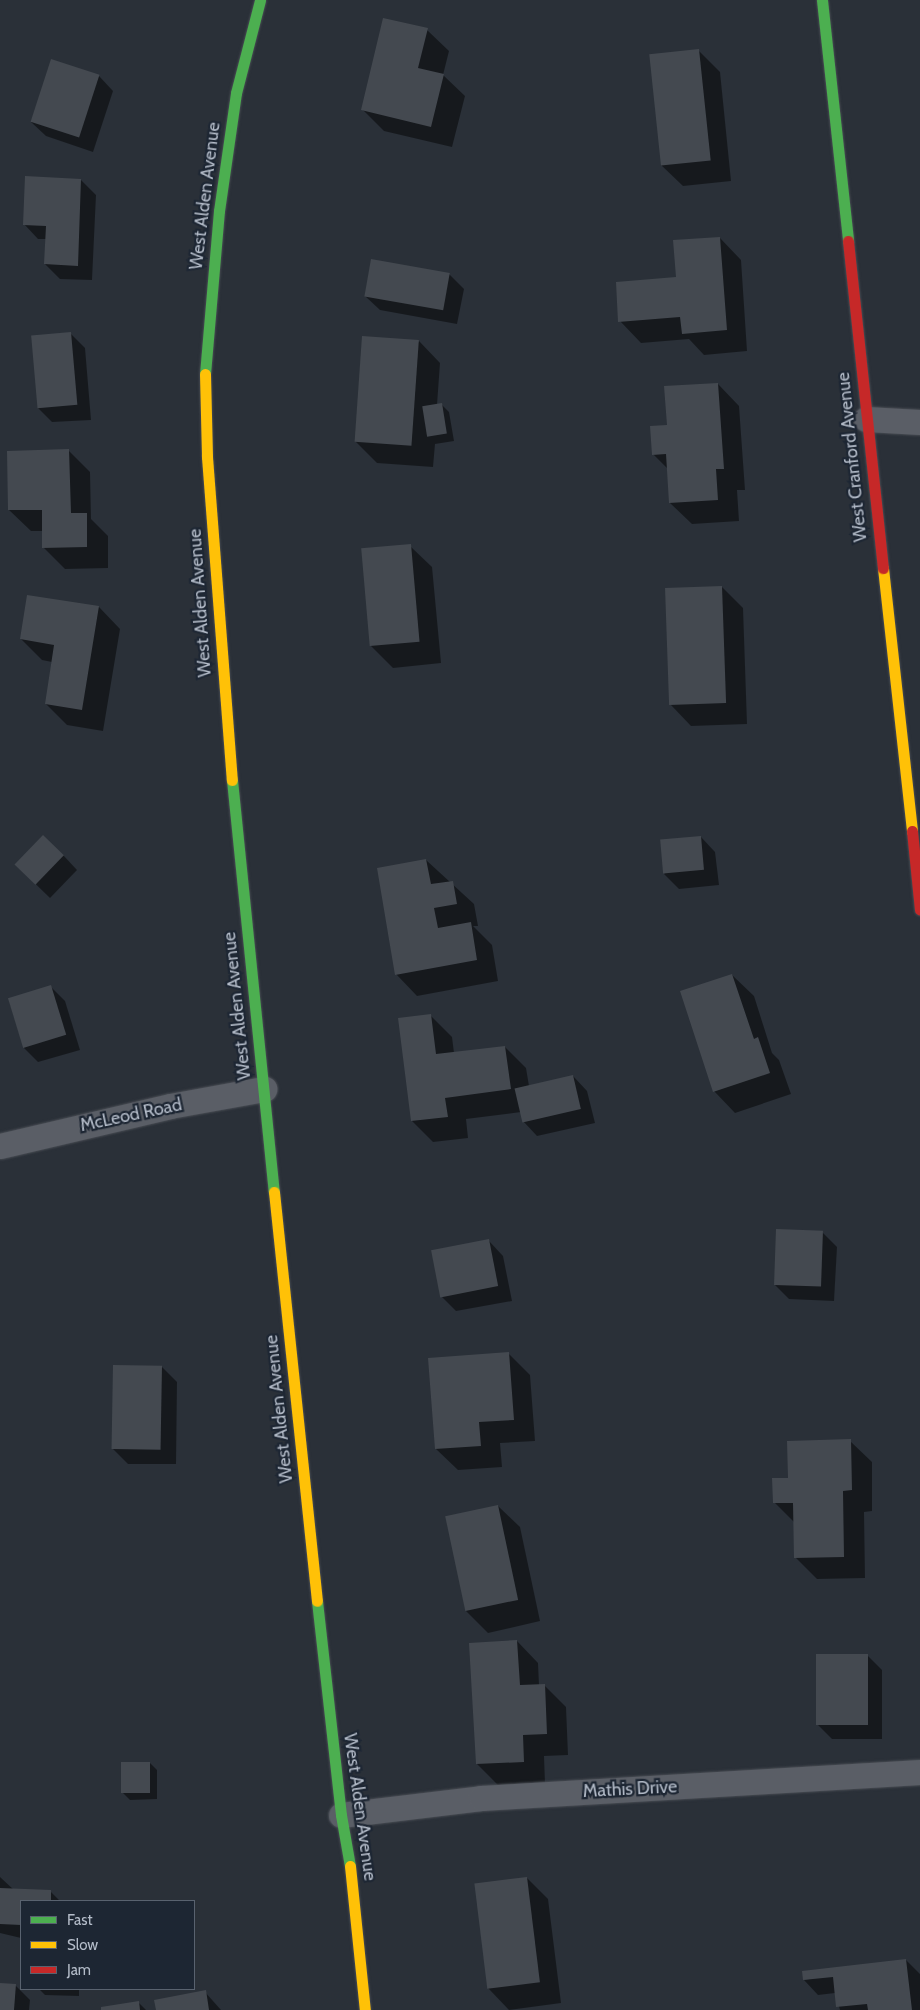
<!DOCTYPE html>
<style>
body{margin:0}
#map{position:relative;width:920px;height:2010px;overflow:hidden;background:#2a3038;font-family:Cabin,sans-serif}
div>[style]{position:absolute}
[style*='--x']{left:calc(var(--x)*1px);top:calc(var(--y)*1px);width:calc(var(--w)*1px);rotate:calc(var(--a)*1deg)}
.shadow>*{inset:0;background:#0007}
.building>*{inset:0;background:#444950;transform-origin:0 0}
.roads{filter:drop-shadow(0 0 1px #484c53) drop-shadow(0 0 1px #484c53)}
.street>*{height:25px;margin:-12.5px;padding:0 12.5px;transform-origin:12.5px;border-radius:12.5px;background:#5a5e66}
.fast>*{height:11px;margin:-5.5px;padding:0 5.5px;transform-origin:5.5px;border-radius:5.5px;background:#4caf50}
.slow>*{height:11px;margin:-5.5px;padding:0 5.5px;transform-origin:5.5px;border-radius:5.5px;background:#ffc107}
.jam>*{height:11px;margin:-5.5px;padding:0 5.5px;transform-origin:5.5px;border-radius:5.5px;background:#c62828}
span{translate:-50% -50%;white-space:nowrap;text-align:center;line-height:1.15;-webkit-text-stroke:4.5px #1d2633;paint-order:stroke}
.street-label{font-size:18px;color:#b4bcc9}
.legend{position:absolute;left:20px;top:1900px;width:175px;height:90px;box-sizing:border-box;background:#1d2633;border:1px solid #59626f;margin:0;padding:6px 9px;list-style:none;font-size:15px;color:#b4bcc9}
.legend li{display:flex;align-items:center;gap:10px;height:25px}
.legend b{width:25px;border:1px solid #59626f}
</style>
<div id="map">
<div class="shadow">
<i style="clip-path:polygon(427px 30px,449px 51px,443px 75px,465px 96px,452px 147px,384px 131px,363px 110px)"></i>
<i style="clip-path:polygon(698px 50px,720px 72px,731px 181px,683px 186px,661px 165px)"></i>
<i style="clip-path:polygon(52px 61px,99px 76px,113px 91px,93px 152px,46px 136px,31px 122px)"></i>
<i style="clip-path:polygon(81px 180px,96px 195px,92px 280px,60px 279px,45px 264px,46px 239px,38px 239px,24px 224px)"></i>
<i style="clip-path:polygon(720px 238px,741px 260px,747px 351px,704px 355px,689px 339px,641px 343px,620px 321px,677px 278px)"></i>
<i style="clip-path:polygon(449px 274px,464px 289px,457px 324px,380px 310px,365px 296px)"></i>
<i style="clip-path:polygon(71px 334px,85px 348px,91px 420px,52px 422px,38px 408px)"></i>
<i style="clip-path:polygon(419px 341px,440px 363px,437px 405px,442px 405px,449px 412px,454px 441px,435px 444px,433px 467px,377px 463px,355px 441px)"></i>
<i style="clip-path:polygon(718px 384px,739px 406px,745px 490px,737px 490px,739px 521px,692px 524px,670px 503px,668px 469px,653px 454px,668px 426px)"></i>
<i style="clip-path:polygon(69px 451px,90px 472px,91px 519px,108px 536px,108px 568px,65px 569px,43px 547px,43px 531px,31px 531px,9px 510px)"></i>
<i style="clip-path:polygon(410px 546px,432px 567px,441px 663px,393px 668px,371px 646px)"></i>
<i style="clip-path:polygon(722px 587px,743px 608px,747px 724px,691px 726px,670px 704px)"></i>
<i style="clip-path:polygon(99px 607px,120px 629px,103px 731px,67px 725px,46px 704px,52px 662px,42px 660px,21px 639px)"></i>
<i style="clip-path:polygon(701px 837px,715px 852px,719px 885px,679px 889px,664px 874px)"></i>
<i style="clip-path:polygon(63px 855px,77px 870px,50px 898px,16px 865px)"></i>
<i style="clip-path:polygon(426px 860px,474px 904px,478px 926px,473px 926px,492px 945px,498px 981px,417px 996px,396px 974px)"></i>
<i style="clip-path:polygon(732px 975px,754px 996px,772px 1053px,779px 1060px,791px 1094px,735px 1113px,714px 1091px)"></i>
<i style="clip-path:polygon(51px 987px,65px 1001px,80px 1050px,38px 1062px,24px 1048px,9px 1000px)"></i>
<i style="clip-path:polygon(430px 1015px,452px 1037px,454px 1053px,505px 1047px,526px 1068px,529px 1086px,573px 1076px,587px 1091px,595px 1123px,537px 1136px,523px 1121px,521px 1112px,466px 1119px,468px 1138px,433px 1142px,412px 1121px)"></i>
<i style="clip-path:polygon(822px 1232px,837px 1247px,834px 1301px,789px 1299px,774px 1284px)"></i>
<i style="clip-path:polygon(489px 1241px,503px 1256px,512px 1301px,456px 1311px,441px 1296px)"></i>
<i style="clip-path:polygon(508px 1353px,530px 1375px,535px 1441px,500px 1443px,502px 1467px,458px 1470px,436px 1449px)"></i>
<i style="clip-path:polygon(162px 1367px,177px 1382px,176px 1464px,128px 1464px,113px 1449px)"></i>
<i style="clip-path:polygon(850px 1441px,872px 1462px,872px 1511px,864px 1512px,865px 1578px,817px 1579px,795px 1557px,795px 1523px,774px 1502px)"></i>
<i style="clip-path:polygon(498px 1506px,520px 1527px,540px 1621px,488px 1633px,466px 1611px)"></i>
<i style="clip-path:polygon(517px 1641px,538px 1663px,539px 1685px,544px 1685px,566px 1707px,568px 1755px,544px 1756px,545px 1783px,498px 1785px,477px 1764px)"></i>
<i style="clip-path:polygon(868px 1656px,882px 1670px,882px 1739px,832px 1739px,817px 1724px)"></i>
<i style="clip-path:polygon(150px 1763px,157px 1770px,157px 1799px,130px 1800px,122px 1792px)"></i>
<i style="clip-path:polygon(0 1877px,14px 1890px,51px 1892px,60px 1901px,21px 1901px,21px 1938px,0 1933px)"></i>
<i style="clip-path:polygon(527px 1878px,548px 1899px,561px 2003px,509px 2010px,488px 1988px)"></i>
<i style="clip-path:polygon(906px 1960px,920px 1974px,920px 2010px,840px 2010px,835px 1993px,818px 1995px,804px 1980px)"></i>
<i style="clip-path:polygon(0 1984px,15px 1985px,30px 2000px,29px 2010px,0 2010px)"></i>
<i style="clip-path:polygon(39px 1989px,79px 1989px,79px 1996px,45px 1995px)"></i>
<i style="clip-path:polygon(205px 1992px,221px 2010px,158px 2010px)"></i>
<i style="clip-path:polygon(138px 2002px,146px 2010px,103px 2010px)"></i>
</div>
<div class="building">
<i style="clip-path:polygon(383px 18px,428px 28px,418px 68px,444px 74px,431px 127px,361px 110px)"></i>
<i style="left:699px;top:49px;width:112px;height:50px;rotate:84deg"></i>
<i style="left:51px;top:59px;width:51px;height:66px;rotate:18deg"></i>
<i style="clip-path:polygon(25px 176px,81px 179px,78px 266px,44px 264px,46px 226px,23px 225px)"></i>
<i style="clip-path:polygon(720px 237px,727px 330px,682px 334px,680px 317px,618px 322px,616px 282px,676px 277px,673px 240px)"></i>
<i style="left:371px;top:259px;width:80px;height:38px;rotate:10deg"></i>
<i style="left:71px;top:332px;width:73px;height:40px;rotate:85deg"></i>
<i style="left:362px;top:336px;width:57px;height:106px;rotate:4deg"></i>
<i style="clip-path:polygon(718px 383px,724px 469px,716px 469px,718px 500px,669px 503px,666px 454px,652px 455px,650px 426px,667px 425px,664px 386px)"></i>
<i style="left:442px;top:403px;width:31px;height:20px;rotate:81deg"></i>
<i style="clip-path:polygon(69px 449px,71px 513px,87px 513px,87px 547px,42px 548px,42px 510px,8px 510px,7px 451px)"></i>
<i style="left:411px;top:544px;width:98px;height:50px;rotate:85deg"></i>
<i style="left:722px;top:586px;width:117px;height:57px;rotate:88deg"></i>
<i style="clip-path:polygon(27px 595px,99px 606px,82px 710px,45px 704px,54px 645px,20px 639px)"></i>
<i style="left:43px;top:835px;width:29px;height:41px;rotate:44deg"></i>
<i style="left:701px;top:836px;width:34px;height:41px;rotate:85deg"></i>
<i style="clip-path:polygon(426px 859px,431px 884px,453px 881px,457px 904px,434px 908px,438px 928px,471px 922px,477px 960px,395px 975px,377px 868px)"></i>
<i style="clip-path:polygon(732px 974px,754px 1039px,758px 1037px,770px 1073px,713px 1092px,680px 991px)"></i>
<i style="left:51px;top:985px;width:52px;height:45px;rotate:73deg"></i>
<i style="clip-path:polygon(431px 1014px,436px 1054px,505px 1046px,511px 1089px,445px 1098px,448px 1117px,411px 1121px,398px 1018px)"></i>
<i style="left:573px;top:1075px;width:35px;height:60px;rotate:77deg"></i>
<i style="left:776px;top:1229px;width:47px;height:56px;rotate:2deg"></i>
<i style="left:489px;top:1239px;width:48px;height:59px;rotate:79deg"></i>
<i style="clip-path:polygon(509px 1352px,514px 1420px,479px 1422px,481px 1446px,435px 1449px,428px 1358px)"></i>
<i style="left:113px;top:1365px;width:49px;height:84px;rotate:1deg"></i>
<i style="clip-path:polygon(851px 1439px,852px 1490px,843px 1491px,844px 1557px,794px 1558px,793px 1503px,773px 1503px,772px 1478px,788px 1478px,787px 1441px)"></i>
<i style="left:498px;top:1505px;width:97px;height:54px;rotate:78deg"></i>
<i style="clip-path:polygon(517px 1640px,520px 1685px,545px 1684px,547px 1734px,523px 1735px,524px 1762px,476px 1764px,469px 1643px)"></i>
<i style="left:816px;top:1654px;width:52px;height:71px"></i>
<i style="left:121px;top:1762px;width:29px;height:31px"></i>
<i style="left:527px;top:1877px;width:106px;height:53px;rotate:83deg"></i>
<i style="clip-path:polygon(0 1888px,51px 1890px,51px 1901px,21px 1901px,21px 1925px,0 1924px)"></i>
<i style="clip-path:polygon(906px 1959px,912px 2010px,868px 2010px,867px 2004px,836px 2007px,833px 1977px,803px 1980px,802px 1971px)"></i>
<i style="clip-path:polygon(0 1983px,16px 1984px,14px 2010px,0 2010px)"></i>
<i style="clip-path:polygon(206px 1990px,209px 2010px,156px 2010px,154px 2000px)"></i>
<i style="clip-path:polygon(139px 2001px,140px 2010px,101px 2010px,101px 2007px)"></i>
</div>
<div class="roads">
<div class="street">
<i style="--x:866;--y:419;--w:54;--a:3.2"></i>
<i style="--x:0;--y:1146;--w:175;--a:-13.2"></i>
<i style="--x:170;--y:1106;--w:96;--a:-10.3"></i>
<i style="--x:341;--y:1815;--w:141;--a:-6.9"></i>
<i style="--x:481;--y:1798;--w:440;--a:-3.4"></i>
</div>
<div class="fast">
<i style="--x:822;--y:0;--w:242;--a:83.8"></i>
<i style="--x:205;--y:374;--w:164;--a:-85.1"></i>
<i style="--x:219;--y:211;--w:119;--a:-81.8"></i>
<i style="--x:236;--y:93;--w:96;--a:-75.5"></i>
<i style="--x:232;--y:780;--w:414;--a:84.2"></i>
<i style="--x:317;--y:1601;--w:215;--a:83.6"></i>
<i style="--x:341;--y:1815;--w:52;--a:80"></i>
</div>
<div class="slow">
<i style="--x:205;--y:374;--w:83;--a:88.6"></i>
<i style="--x:207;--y:457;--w:324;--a:85.6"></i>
<i style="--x:883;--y:568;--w:265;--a:83.7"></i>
<i style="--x:274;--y:1192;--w:411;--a:84"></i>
<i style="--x:350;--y:1866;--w:145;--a:84.1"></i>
</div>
<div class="jam">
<i style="--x:848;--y:241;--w:329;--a:83.9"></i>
<i style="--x:912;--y:831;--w:79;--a:84.2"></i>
</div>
</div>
<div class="street-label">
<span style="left:205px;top:196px;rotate:-83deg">West Alden Avenue</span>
<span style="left:852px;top:457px;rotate:-96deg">West Cranford Avenue</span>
<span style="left:200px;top:603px;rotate:-94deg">West Alden Avenue</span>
<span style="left:237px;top:1006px;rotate:-96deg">West Alden Avenue</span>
<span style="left:131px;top:1115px;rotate:-12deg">McLeod Road</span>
<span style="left:279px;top:1409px;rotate:-96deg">West Alden Avenue</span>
<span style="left:630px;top:1789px;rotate:-3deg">Mathis Drive</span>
<span style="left:360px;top:1807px;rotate:82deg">West Alden Avenue</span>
</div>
<ul class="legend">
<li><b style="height:6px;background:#4caf50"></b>Fast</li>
<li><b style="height:6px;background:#ffc107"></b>Slow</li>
<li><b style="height:6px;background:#c62828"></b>Jam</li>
</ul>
</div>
